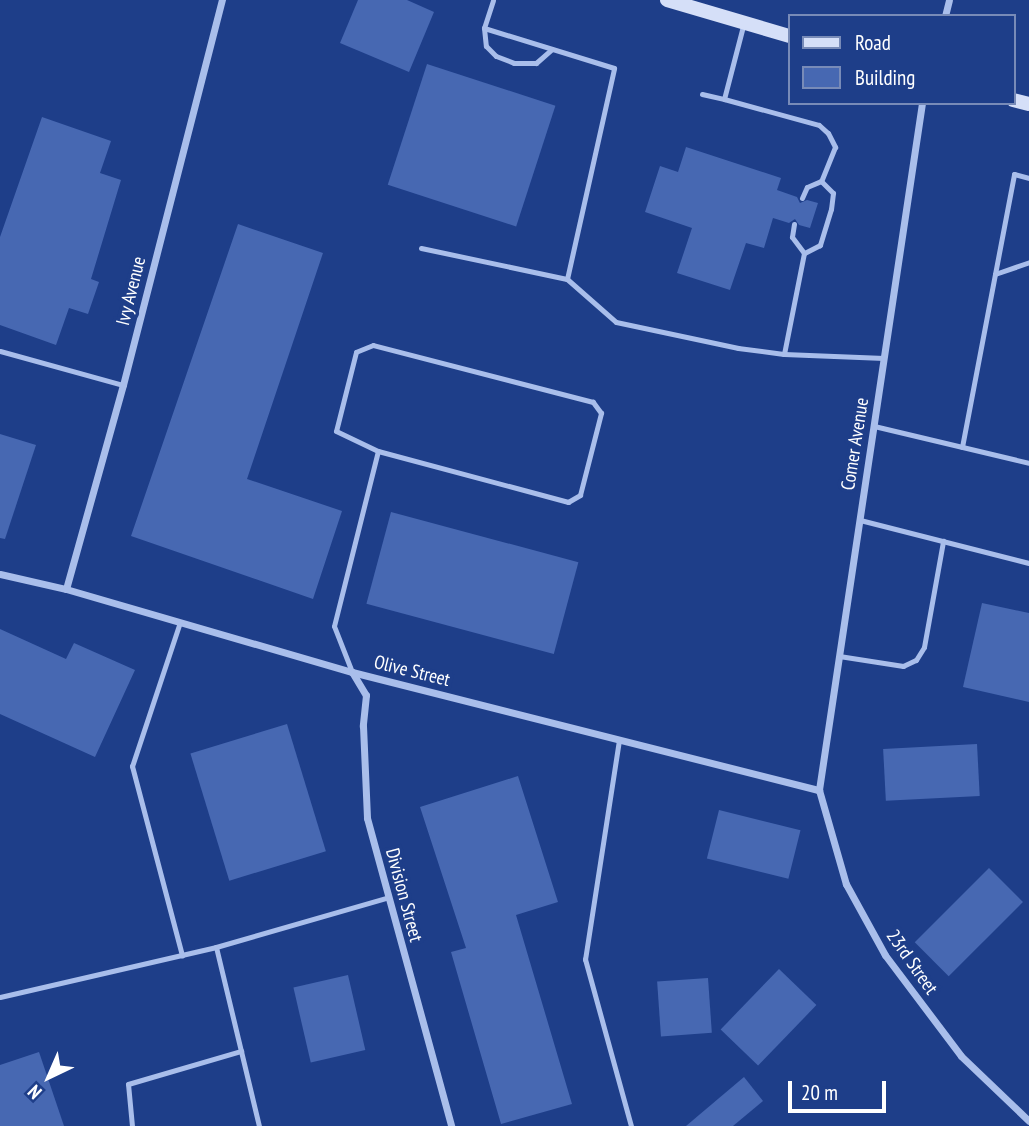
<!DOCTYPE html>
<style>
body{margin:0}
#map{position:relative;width:1029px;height:1126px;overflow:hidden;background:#1e3e89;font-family:"PT Sans Narrow",sans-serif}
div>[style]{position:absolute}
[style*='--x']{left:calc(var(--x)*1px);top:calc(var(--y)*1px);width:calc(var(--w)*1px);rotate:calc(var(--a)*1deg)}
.building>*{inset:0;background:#4768b2;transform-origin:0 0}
.lane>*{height:5px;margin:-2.5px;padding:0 2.5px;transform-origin:2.5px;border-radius:2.5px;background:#a9beeb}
.street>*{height:7px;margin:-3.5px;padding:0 3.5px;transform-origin:3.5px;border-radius:3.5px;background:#a9beeb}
.secondary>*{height:14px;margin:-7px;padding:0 7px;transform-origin:7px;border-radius:7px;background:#d5dff8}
span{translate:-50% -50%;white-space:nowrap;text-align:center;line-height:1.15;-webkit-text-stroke:7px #1e3e89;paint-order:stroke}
.street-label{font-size:19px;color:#fff}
.legend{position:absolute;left:788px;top:14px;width:228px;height:91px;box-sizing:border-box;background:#1e3e89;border:2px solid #788bb8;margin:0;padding:9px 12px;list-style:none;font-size:21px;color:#fff}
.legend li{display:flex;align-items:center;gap:14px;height:35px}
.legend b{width:35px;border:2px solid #788bb8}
.north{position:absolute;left:14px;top:1042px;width:70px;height:70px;-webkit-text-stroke:5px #1e3e89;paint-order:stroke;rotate:224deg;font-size:19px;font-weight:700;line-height:28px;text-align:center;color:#fff}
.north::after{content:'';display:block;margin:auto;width:24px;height:32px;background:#fff;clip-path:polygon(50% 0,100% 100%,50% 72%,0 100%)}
.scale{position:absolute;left:788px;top:1081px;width:98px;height:32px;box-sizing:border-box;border:4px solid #fff;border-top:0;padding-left:9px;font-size:21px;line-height:24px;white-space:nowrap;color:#fff;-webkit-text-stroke:5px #1e3e89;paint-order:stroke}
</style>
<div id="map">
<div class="building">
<i style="clip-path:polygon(358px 0,407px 0,434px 12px,409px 72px,340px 43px)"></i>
<i style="left:427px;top:64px;width:135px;height:127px;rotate:18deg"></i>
<i style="clip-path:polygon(42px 117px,111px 141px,100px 173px,121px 180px,91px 279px,99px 282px,88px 314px,69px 308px,56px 345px,0 325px,0 237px)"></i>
<i style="clip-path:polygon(686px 147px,781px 178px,777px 190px,797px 197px,800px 203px,807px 200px,818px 203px,810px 228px,799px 225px,795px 219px,789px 223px,773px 218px,764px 248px,746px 243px,730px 290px,677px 273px,692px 228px,645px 212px,660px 166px,678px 172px)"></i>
<i style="clip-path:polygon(238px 224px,323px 253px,247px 479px,342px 511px,313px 599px,131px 536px)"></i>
<i style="clip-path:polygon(0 434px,36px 445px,5px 539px,0 538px)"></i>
<i style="left:391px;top:512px;width:194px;height:95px;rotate:15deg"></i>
<i style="clip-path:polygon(982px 603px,1029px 613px,1029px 702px,963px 687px)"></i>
<i style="clip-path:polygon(0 629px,66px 659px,74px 643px,135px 670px,95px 757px,0 714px)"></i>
<i style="left:287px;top:724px;width:133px;height:101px;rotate:73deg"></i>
<i style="left:977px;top:744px;width:52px;height:94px;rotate:87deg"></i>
<i style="clip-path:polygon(518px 776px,558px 902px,516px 915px,572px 1104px,501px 1124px,451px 952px,466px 948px,420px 807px)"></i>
<i style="left:719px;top:810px;width:84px;height:50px;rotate:14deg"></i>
<i style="left:989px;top:868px;width:48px;height:105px;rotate:45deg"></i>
<i style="left:779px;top:969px;width:52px;height:84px;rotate:44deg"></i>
<i style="left:348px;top:975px;width:77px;height:56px;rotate:77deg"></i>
<i style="left:708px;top:978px;width:55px;height:51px;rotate:86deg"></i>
<i style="clip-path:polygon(39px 1052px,64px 1126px,0 1126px,0 1065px)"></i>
<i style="clip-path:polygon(744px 1077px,763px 1101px,733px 1126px,686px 1126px)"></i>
</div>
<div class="lane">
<i style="--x:743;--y:26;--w:75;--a:104.6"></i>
<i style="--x:724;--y:99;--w:98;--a:15.3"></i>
<i style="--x:819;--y:125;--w:12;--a:42"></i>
<i style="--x:828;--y:133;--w:16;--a:63"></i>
<i style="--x:835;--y:147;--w:37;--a:112"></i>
<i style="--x:821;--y:181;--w:17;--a:45"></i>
<i style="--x:833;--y:193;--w:16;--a:97"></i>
<i style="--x:831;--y:209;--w:38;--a:107"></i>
<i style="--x:820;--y:245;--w:18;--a:153"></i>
<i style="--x:804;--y:253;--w:103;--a:101.2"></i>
<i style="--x:484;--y:28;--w:18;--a:84"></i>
<i style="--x:486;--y:46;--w:14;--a:45"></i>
<i style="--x:496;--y:56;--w:19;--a:21"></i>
<i style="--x:514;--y:63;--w:22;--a:0"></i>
<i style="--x:536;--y:63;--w:21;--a:-41"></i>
<i style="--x:702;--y:94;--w:23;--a:13"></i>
<i style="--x:802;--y:198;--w:12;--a:-66"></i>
<i style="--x:807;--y:187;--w:15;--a:-23"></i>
<i style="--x:794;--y:224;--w:13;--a:99"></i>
<i style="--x:792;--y:237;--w:20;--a:53"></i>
<i style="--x:421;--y:248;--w:149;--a:12"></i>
<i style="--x:567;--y:279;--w:216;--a:-77.4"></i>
<i style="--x:614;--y:68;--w:136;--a:-162.9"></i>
<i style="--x:484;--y:28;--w:29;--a:-72"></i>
<i style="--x:995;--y:274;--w:36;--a:-19"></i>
<i style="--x:567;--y:279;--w:65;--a:41.3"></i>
<i style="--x:616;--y:322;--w:125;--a:12"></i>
<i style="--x:738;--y:348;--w:46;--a:7.4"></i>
<i style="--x:784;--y:354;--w:100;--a:2.3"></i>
<i style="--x:0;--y:351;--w:128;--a:15.5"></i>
<i style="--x:874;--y:426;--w:159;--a:13.4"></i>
<i style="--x:962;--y:447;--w:278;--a:-79.2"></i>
<i style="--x:1014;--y:174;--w:16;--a:15"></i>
<i style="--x:860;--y:520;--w:174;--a:14.3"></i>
<i style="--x:180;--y:622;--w:152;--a:108.4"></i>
<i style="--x:132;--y:766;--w:196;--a:75.2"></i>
<i style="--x:839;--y:656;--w:65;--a:8.9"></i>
<i style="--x:903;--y:666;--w:14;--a:-25"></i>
<i style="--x:916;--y:660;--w:15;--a:-58"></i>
<i style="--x:924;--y:647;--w:108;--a:-79.8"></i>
<i style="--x:352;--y:672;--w:49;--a:-111.4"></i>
<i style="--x:334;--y:626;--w:180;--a:-75.9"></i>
<i style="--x:378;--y:451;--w:197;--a:15"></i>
<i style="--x:568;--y:502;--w:14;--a:-30"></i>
<i style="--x:580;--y:495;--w:85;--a:-75.6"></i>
<i style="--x:601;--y:413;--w:14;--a:-126"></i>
<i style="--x:593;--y:402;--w:227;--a:-165.5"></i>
<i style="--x:373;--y:345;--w:18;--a:158"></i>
<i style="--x:356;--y:352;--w:81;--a:104.2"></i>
<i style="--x:336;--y:431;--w:47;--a:25.5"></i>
<i style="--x:619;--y:740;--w:222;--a:98.8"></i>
<i style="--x:585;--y:959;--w:173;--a:74.6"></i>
<i style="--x:216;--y:947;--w:184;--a:76.5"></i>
<i style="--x:0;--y:997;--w:222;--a:-13"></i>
<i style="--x:216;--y:947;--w:180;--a:-16.1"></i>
<i style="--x:132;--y:1126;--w:42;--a:-95.4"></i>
<i style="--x:128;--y:1084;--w:118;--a:-16.3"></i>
</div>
<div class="street">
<i style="--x:945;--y:16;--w:16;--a:-76"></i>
<i style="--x:922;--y:103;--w:695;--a:98.53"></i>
<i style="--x:819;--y:790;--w:98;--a:74"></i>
<i style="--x:846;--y:884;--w:81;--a:61.2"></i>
<i style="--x:885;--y:955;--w:126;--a:53"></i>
<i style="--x:961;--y:1056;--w:94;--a:43.7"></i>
<i style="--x:0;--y:574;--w:68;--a:12.8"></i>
<i style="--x:66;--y:589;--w:298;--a:16.2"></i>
<i style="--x:352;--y:672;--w:482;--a:14.2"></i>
<i style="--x:66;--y:589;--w:212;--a:-74.4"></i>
<i style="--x:123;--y:385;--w:398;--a:-75.6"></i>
<i style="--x:352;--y:672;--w:27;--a:59"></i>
<i style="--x:366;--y:695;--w:31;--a:96"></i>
<i style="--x:363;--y:726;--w:92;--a:87.5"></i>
<i style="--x:367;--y:818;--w:319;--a:74.7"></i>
</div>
<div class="secondary">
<i style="--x:667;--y:0;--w:127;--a:16.4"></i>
<i style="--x:1013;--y:100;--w:16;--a:14"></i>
</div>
<div class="street-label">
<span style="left:131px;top:291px;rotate:-76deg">Ivy Avenue</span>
<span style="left:855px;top:444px;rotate:-81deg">Comer Avenue</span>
<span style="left:412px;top:671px;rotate:14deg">Olive Street</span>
<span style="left:404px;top:895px;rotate:75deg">Division Street</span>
<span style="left:912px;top:962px;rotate:55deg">23rd Street</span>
</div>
<ul class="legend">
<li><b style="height:9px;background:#d5dff8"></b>Road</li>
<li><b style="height:19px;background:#4768b2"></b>Building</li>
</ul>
<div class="north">N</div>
<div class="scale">20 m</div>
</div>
